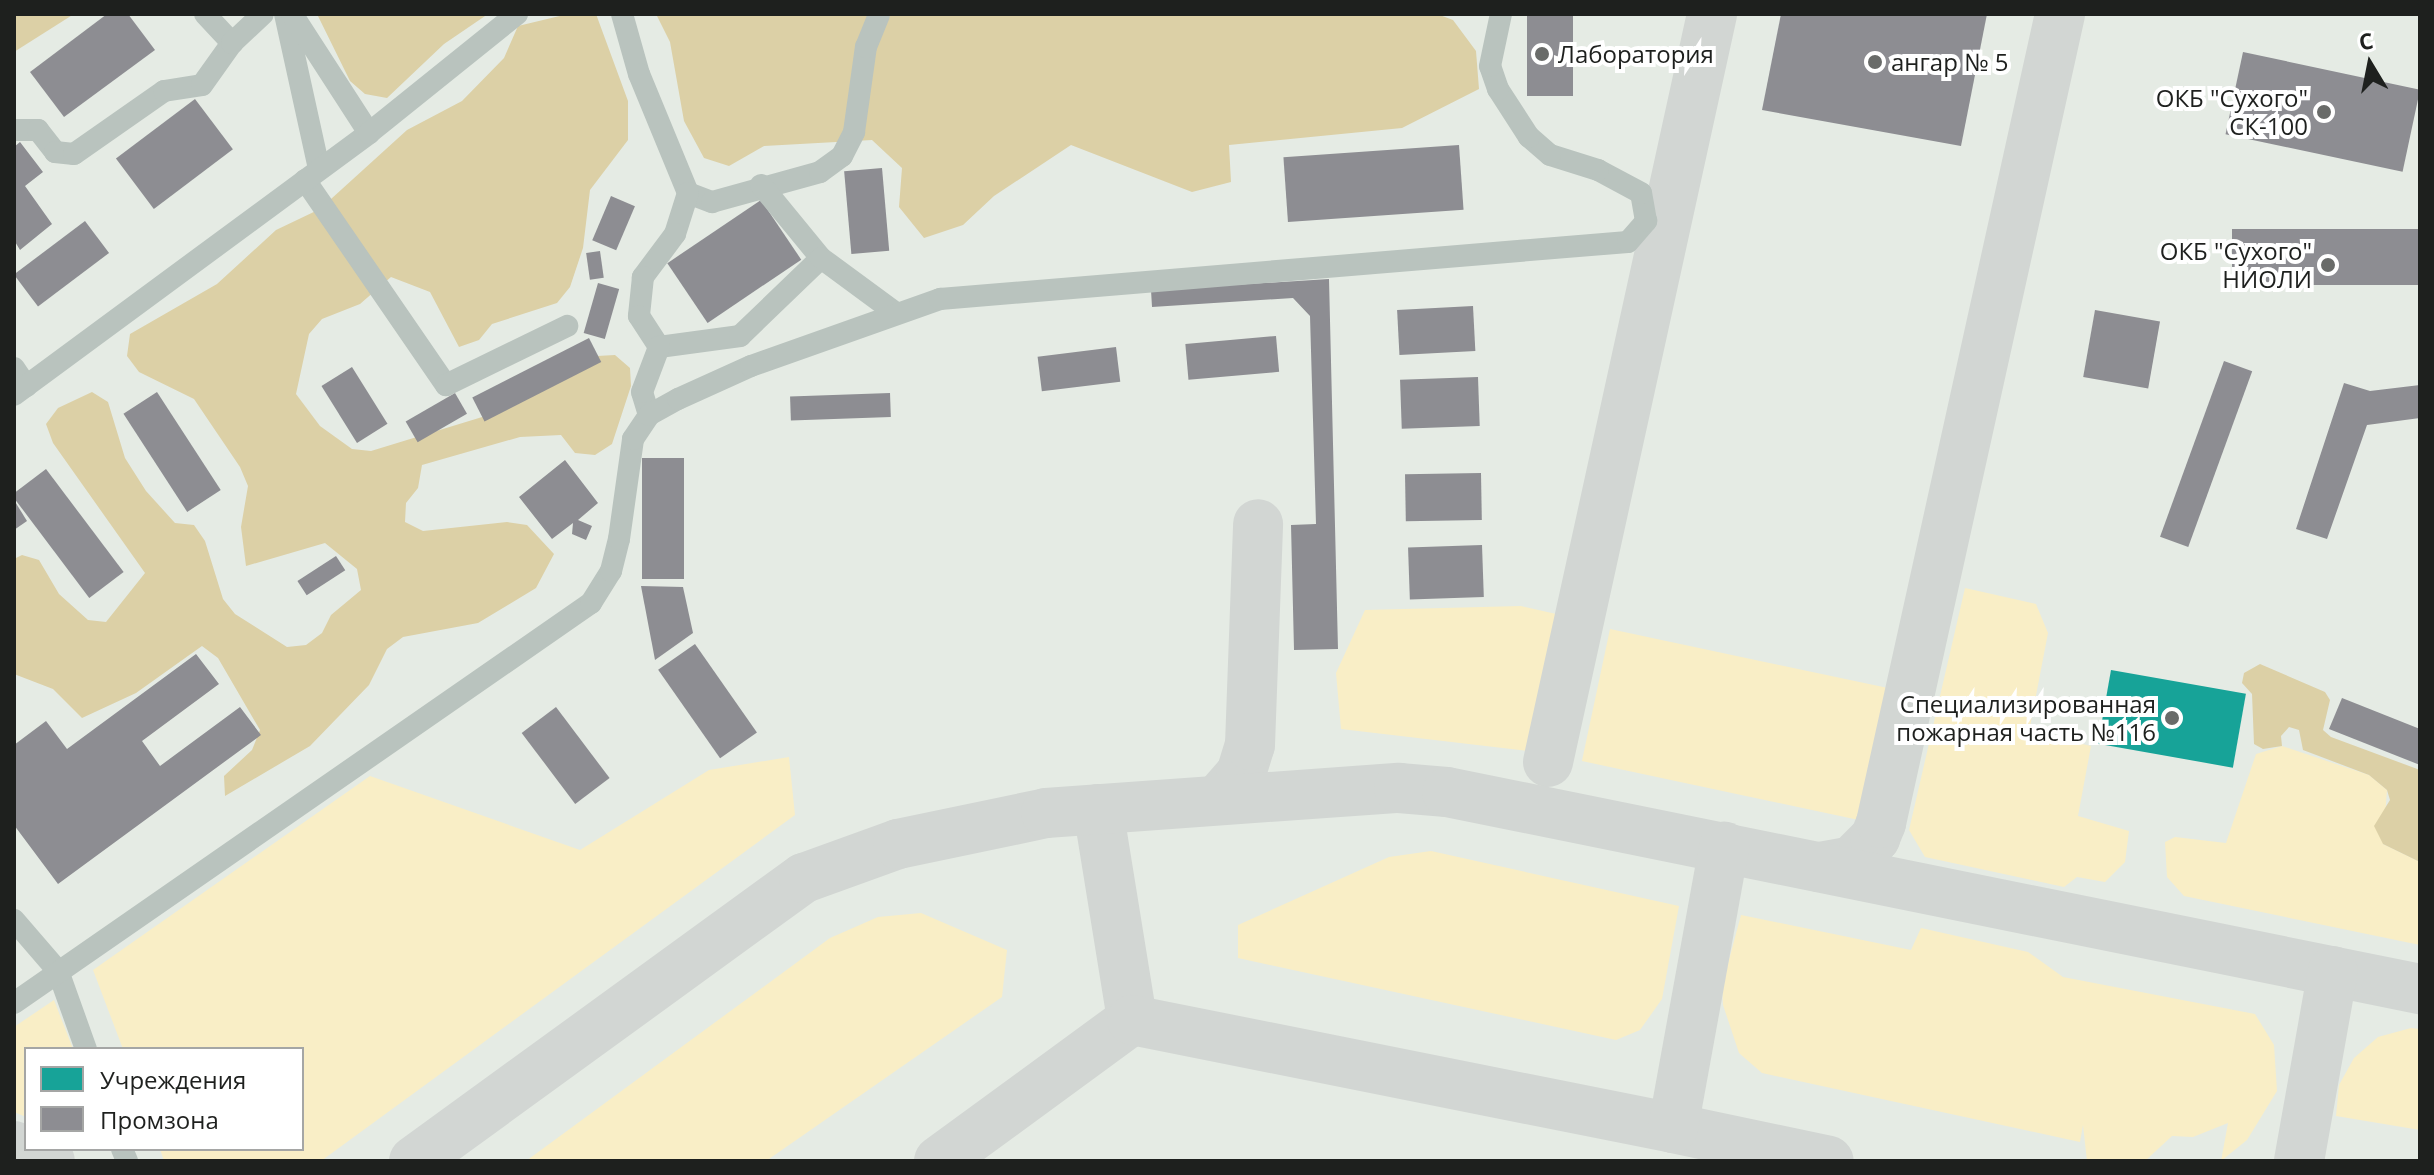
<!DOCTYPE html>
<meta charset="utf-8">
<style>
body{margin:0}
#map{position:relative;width:2434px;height:1175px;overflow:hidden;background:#f5f7f4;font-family:"Open Sans",sans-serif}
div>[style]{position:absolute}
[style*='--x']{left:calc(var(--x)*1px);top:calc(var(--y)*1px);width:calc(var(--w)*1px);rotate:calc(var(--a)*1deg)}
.built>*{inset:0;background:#e5ebe4}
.green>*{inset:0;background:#f9eec6;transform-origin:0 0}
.forest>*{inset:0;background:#dcd0a6}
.public>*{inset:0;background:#17a398;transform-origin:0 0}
.industry>*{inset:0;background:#8d8d92;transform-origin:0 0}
.taxiway>*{height:50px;margin:-25px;padding:0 25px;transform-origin:25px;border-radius:25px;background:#d2d6d3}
.minor>*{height:22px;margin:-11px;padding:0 11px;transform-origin:11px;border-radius:11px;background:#b9c3be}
.dots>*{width:22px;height:22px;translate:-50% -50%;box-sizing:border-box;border:4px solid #fff;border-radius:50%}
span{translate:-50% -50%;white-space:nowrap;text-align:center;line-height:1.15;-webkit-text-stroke:8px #fff;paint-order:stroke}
.poi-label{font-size:24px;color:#1e201e}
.left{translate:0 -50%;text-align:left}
.right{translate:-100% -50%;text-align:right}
.frame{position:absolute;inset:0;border:16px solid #1e201e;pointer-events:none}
.legend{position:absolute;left:24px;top:1047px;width:280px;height:104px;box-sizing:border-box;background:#fff;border:2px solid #a5a6a5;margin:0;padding:10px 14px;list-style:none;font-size:24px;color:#1e201e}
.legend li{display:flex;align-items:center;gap:16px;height:40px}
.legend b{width:40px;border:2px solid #a5a6a5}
.north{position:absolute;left:2330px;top:24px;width:80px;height:80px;-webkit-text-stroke:6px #fff;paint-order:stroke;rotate:350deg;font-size:22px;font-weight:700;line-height:32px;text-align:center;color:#1e201e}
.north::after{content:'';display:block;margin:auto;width:28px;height:36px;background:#1e201e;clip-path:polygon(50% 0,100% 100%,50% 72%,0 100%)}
</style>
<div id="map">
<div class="built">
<i style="clip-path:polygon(evenodd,14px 14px,2420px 14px,2420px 1161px,14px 1161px,14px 14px,26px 1049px,302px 1049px,302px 1149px,26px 1149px,26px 1049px)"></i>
</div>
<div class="green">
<i style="clip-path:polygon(1965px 588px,2036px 604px,2048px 633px,2029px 732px,2091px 746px,2078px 816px,2129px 831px,2125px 862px,2105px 882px,2077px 877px,2064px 887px,1925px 857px,1909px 830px)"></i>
<i style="clip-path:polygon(1521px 606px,1574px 618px,1544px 753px,1341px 729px,1336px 673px,1365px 610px)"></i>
<i style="left:1610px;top:629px;width:295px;height:135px;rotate:12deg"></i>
<i style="clip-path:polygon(2282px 746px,2369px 775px,2387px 790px,2383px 844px,2420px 862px,2420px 945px,2184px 896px,2167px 877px,2165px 842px,2175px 837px,2226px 843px,2256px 754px)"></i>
<i style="clip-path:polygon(789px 757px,795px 815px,321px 1161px,164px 1161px,160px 1149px,302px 1149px,302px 1049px,123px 1049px,93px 970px,370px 776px,580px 850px,709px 770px)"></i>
<i style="clip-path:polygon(1431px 851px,1679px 906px,1662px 999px,1640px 1030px,1616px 1040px,1238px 958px,1238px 925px,1389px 857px)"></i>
<i style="clip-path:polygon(921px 913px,1007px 950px,1002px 997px,766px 1161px,526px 1161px,830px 938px,878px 917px)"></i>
<i style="clip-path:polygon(1741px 915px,1911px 950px,1921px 928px,2028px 952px,2063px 977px,2255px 1014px,2274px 1045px,2277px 1091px,2247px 1140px,2221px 1161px,2228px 1123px,2193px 1137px,2172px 1136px,2145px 1161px,2087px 1161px,2083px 1125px,2080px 1142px,1762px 1073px,1739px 1053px,1723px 1005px,1722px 986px)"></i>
<i style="clip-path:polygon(54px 1000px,73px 1049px,26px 1049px,26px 1117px,14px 1112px,14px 1027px)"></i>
<i style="clip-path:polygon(2411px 1028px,2420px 1029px,2420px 1130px,2336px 1116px,2339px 1085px,2354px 1058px,2378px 1037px)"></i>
</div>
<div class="forest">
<i style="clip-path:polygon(14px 14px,74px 14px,14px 52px)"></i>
<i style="clip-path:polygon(317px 14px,488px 14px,444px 44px,387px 98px,365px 94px,350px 81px)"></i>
<i style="clip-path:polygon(568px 14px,596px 14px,628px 101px,628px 140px,590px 190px,583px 248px,570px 287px,557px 303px,492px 324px,479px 340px,459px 347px,430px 292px,391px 277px,360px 304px,322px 319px,309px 334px,296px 394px,320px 426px,352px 449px,371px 451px,492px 414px,583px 370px,597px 356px,615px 355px,630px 368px,631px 386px,612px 444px,595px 455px,575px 453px,561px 435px,520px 437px,422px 465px,418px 488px,406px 503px,405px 522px,423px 531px,507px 522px,527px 525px,554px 554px,536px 588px,478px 623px,403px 637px,387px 649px,369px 685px,310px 746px,225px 796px,224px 776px,252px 750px,260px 730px,218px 658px,202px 646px,136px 693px,82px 718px,53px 689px,14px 674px,14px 559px,22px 555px,39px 560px,59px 594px,88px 620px,106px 622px,145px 573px,53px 443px,46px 424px,58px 408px,92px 392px,108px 402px,125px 458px,146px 491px,175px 523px,194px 525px,205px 541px,223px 599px,235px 614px,287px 647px,306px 645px,322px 633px,331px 615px,361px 590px,357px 569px,325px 543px,246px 566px,241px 527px,248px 486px,240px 467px,194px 399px,139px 372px,127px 356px,130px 334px,217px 284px,276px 230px,320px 209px,407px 130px,462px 101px,504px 58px,518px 26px)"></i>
<i style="clip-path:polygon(656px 14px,1437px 14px,1453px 20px,1476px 51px,1479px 89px,1402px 128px,1229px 145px,1231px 182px,1192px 192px,1071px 145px,994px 196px,963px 225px,924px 238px,899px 207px,902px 168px,872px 140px,764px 146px,729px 166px,704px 158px,684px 121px,670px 42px)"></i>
<i style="clip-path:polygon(2260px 664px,2325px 692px,2330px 700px,2323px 730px,2331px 737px,2420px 770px,2420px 862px,2383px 844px,2374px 826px,2390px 800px,2387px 790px,2369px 775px,2303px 750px,2299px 730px,2289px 727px,2281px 736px,2282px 746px,2263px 749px,2254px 744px,2252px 694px,2242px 683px,2244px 673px)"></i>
</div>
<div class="public">
<i style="left:2111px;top:670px;width:137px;height:75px;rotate:10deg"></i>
</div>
<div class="industry">
<i style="clip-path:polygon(107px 14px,128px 14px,155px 50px,64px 117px,30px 72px)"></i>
<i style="left:1527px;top:14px;width:46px;height:82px"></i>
<i style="clip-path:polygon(1781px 14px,1987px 14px,1961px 146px,1762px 110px)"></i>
<i style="left:2243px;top:52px;width:181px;height:84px;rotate:12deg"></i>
<i style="left:195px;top:99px;width:63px;height:99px;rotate:53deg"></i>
<i style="clip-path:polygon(20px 142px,43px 172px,25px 186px,52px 224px,20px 250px,14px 240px,14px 147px)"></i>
<i style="left:1459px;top:145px;width:65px;height:176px;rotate:86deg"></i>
<i style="left:882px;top:168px;width:83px;height:38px;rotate:85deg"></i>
<i style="left:611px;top:196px;width:26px;height:48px;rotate:23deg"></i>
<i style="left:761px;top:200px;width:72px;height:113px;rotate:56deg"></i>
<i style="left:85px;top:221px;width:40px;height:89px;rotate:53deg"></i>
<i style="left:2420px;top:229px;width:56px;height:188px;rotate:90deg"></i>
<i style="left:600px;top:251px;width:27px;height:14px;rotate:82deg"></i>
<i style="clip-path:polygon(1329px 279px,1338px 649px,1294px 650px,1291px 525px,1316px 524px,1310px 316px,1293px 298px,1152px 307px,1151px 290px)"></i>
<i style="left:598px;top:283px;width:22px;height:52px;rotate:16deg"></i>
<i style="left:1473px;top:306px;width:45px;height:76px;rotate:87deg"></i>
<i style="left:2095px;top:310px;width:66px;height:68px;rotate:10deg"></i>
<i style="left:1276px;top:336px;width:36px;height:91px;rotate:85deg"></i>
<i style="left:589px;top:338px;width:27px;height:131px;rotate:63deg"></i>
<i style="left:1116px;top:347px;width:35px;height:79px;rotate:83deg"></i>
<i style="left:2224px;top:361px;width:30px;height:187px;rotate:20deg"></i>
<i style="left:352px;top:367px;width:67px;height:36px;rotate:58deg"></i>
<i style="left:1478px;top:377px;width:49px;height:78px;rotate:88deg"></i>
<i style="clip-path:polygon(2344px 383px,2370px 391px,2420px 385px,2420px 418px,2367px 425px,2327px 539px,2296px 529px)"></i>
<i style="left:157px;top:392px;width:117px;height:40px;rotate:57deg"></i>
<i style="left:455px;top:393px;width:24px;height:57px;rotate:60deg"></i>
<i style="left:890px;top:393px;width:24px;height:100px;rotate:88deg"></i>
<i style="left:684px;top:458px;width:121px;height:42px;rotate:90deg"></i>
<i style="clip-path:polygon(565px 460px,598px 503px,578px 520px,592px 526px,586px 540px,572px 534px,573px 523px,552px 539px,519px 497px)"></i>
<i style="left:46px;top:469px;width:129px;height:43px;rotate:53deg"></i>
<i style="left:1481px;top:473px;width:47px;height:76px;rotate:89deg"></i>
<i style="clip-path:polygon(14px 500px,27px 521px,14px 530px)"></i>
<i style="left:1482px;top:545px;width:52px;height:74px;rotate:88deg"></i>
<i style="left:336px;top:556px;width:17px;height:46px;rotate:57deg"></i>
<i style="clip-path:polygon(641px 586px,683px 587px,693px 633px,655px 660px)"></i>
<i style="left:695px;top:644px;width:108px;height:45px;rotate:55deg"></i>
<i style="clip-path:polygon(196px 654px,219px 684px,142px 741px,160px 766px,240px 707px,261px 735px,58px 884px,14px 825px,14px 745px,46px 721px,67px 749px)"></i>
<i style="clip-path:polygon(2342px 698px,2420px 729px,2420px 765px,2329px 729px)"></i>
<i style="left:556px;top:707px;width:89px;height:43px;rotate:53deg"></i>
</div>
<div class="taxiway">
<i style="--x:1548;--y:762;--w:766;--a:-77.63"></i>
<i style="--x:1218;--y:800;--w:35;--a:-49"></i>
<i style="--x:1241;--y:774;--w:30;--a:-73"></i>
<i style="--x:1250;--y:745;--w:221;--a:-87.9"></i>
<i style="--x:1098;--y:809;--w:214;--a:80.8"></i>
<i style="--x:1819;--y:867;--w:34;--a:-10"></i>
<i style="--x:1852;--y:861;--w:33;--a:-45"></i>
<i style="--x:1875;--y:838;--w:16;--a:-68"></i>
<i style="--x:1881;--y:823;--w:829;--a:-77.52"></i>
<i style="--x:1673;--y:1128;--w:159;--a:11.9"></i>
<i style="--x:14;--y:1146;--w:39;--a:23"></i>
<i style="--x:414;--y:1161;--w:482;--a:-36"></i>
<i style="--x:804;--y:878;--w:100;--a:-19.9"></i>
<i style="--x:898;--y:844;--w:151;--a:-11.8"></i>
<i style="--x:1046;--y:813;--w:354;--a:-4.1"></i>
<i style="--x:1399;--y:788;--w:48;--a:4.8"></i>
<i style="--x:1447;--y:792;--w:993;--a:11.45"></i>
<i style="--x:939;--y:1161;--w:239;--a:-36.2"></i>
<i style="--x:1132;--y:1020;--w:552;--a:11.29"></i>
<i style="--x:1673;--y:1128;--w:286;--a:-79.7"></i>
<i style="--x:2299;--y:1161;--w:193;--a:-79.9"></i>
</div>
<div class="minor">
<i style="--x:205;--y:14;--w:40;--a:47"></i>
<i style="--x:285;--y:14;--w:159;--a:77.6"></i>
<i style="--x:292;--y:14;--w:142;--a:57.1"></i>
<i style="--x:622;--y:14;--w:62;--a:74.2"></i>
<i style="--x:639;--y:74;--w:129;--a:67.6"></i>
<i style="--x:688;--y:193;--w:26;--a:21"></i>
<i style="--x:712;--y:202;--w:112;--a:-15.5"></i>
<i style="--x:820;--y:172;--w:27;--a:-36"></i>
<i style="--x:842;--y:156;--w:27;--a:-63"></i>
<i style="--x:854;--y:132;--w:86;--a:-82"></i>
<i style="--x:866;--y:47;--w:35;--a:-68"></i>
<i style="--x:14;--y:130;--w:24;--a:0"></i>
<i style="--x:38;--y:130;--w:28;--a:52"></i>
<i style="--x:55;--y:152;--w:19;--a:6"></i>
<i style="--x:74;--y:154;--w:110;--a:-35"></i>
<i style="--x:164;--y:91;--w:38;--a:-9"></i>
<i style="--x:202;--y:85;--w:52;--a:-54.5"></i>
<i style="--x:232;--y:43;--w:42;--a:-43.1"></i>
<i style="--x:305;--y:180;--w:249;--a:55.5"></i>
<i style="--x:446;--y:385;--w:135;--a:-26"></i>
<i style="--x:761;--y:185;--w:94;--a:50.6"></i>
<i style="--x:688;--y:193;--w:43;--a:107.6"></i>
<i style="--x:675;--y:234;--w:54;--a:126.7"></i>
<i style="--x:643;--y:277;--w:39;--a:96"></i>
<i style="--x:639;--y:316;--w:37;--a:57"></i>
<i style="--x:659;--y:347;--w:82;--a:-7.7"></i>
<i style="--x:740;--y:336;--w:112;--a:-43.9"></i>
<i style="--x:821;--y:258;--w:93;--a:36.3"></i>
<i style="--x:14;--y:368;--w:22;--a:56"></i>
<i style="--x:14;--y:395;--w:441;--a:-36.4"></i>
<i style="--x:369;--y:133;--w:190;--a:-38.8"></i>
<i style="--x:649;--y:415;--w:24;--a:-107"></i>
<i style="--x:642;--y:392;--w:48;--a:-69.3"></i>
<i style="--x:14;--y:920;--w:67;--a:49.2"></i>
<i style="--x:58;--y:971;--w:83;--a:70.3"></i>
<i style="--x:14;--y:1003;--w:702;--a:-34.73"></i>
<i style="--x:591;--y:603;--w:38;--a:-58"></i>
<i style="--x:611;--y:571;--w:33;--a:-76"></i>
<i style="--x:619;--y:539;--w:101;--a:-82"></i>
<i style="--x:633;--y:439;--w:29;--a:-56"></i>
<i style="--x:649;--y:415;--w:33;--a:-29"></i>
<i style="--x:678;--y:399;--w:80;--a:-24.3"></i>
<i style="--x:751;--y:366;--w:201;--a:-19.5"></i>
<i style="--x:940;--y:299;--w:690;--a:-4.74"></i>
<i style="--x:1628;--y:242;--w:28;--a:-49"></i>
<i style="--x:1646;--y:221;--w:28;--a:-100"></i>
<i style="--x:1641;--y:193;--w:49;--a:-151.9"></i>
<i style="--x:1598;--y:170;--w:50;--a:-162.6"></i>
<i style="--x:1550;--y:155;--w:28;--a:-139"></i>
<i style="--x:1529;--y:137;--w:57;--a:-122.9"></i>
<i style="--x:1498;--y:89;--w:24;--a:-109"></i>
<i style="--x:1490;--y:66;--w:53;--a:-78.1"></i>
<i style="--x:122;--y:1149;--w:13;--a:67"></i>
</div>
<div class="dots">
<i style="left:1542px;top:54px;background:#696b69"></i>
<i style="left:1875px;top:62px;background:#696b69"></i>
<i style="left:2324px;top:112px;background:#696b69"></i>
<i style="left:2328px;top:265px;background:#696b69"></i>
<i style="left:2172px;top:718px;background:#696b69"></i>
</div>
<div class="poi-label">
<span class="left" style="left:1558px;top:54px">Лаборатория</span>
<span class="left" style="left:1891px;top:62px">ангар № 5</span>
<span class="right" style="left:2308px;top:112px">ОКБ "Сухого"<br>СК-100</span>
<span class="right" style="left:2312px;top:265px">ОКБ "Сухого"<br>НИОЛИ</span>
<span class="right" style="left:2156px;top:718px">Специализированная<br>пожарная часть №116</span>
</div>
<div class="frame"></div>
<ul class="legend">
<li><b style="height:22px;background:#17a398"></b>Учреждения</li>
<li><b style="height:22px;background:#8d8d92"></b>Промзона</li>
</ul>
<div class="north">С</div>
</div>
